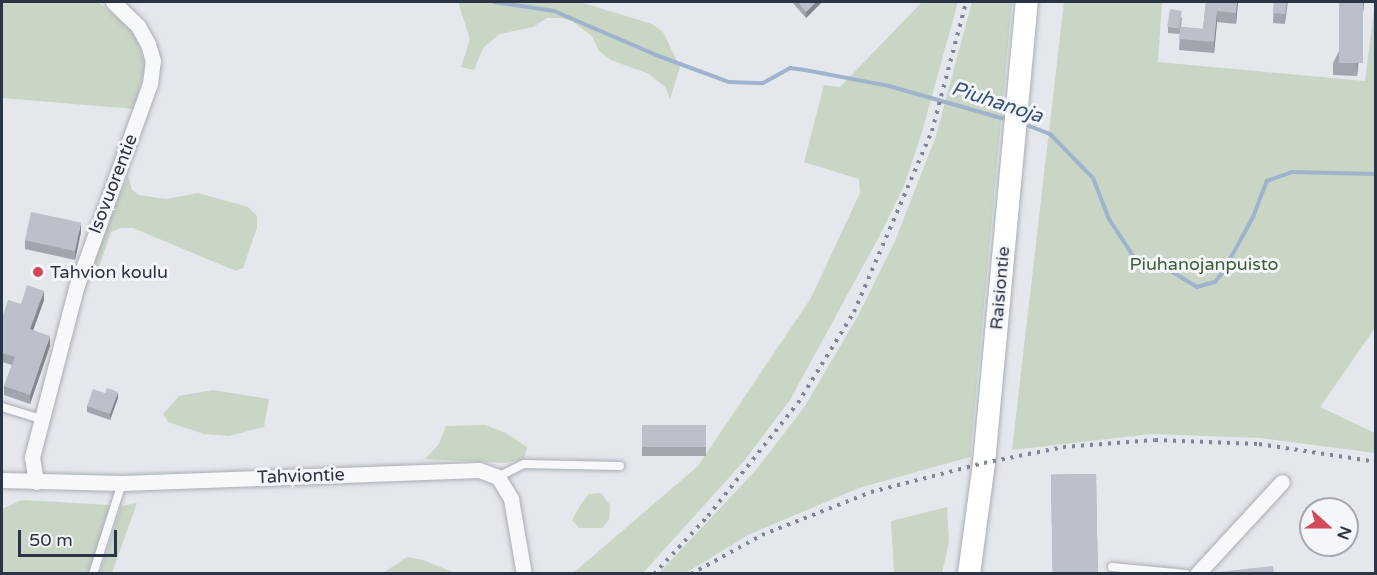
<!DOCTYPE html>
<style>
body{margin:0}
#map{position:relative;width:1377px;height:575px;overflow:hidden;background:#e4e7ec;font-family:"Varela Round",sans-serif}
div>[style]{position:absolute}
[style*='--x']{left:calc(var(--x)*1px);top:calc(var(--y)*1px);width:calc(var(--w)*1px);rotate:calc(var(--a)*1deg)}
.green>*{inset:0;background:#c9d6c5}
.stream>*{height:4px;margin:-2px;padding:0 2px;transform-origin:2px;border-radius:2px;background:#9fb4cc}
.roads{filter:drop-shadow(0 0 2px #a9aeb7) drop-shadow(0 0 2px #a9aeb7)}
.lane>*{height:8px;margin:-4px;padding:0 4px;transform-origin:4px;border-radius:4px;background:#f7f8fa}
.street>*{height:15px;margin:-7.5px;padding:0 7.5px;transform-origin:7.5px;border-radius:7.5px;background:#f7f8fa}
.secondary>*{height:22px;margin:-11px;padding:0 11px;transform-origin:11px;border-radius:11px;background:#fff}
.rail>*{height:4px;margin-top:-2px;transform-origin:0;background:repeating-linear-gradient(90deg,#7d8696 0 3px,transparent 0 9px)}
.wall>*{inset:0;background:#a1a5ae;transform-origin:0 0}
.shaded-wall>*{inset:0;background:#83868d}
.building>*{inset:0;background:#bbc0ca;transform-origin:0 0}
.dots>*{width:16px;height:16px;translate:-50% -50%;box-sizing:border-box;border:3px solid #f4f6f9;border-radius:50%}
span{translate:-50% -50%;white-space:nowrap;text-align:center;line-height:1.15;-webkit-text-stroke:6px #f4f6f9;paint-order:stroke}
.street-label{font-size:18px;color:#2b3445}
.park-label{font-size:18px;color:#3f6138}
.poi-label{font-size:18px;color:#2b3445}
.left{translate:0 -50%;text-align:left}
.water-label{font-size:20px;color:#34527a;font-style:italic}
.frame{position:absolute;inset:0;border:3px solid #2b3445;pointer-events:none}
.north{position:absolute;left:1299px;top:497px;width:60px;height:60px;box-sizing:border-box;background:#f4f6f9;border:2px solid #a4a8b1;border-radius:50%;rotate:111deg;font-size:16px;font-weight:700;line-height:24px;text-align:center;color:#2b3445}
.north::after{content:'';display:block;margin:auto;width:21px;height:27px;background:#d1495b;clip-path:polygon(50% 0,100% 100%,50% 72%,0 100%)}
.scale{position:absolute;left:18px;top:530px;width:99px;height:27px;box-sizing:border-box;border:3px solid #2b3445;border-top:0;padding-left:8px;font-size:18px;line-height:21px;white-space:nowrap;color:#2b3445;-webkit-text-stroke:4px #f4f6f9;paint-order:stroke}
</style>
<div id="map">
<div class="green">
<i style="clip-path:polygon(2px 2px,98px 2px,129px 27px,139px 45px,145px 65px,135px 109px,2px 98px)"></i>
<i style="clip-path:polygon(458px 2px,580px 2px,652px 24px,663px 32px,680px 67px,670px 99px,665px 87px,649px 74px,611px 60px,599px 51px,592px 36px,572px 21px,560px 18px,547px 18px,533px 27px,500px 34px,483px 48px,474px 70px,461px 67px,470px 39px)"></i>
<i style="clip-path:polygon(922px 2px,958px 2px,922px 132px,904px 186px,880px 235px,790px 400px,744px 461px,643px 573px,572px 574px,698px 466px,811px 298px,860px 193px,859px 179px,804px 162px,824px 85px,840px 87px)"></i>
<i style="clip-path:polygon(972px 2px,1012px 2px,970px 457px,859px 488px,748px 535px,686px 573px,659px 573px,756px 470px,805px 406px,859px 314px,895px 241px,936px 136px)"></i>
<i style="clip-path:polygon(1064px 2px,1162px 2px,1158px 62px,1365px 81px,1375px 2px,1375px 328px,1320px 407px,1375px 433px,1375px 453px,1260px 438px,1152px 434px,1012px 450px)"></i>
<i style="clip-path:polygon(128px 175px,132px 190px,139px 195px,166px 199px,198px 193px,248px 207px,257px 216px,257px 228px,243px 268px,236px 271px,133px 228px,121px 228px,111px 232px,99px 267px,87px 282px,95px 252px)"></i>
<i style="clip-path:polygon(213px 390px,269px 399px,264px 427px,229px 436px,204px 434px,168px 422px,163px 414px,179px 396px)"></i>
<i style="clip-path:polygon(485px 425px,506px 433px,527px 447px,524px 459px,505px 463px,425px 459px,439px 444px,446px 426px)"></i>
<i style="clip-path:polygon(601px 493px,610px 505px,609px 520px,602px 528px,579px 528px,572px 520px,581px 504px,589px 494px)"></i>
<i style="clip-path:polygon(22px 500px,110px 505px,90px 573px,2px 573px,2px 509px)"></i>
<i style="clip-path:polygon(137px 503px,112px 573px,100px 573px,121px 506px)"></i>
<i style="clip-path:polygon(947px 507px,949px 542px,942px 573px,894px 573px,891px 521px)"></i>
<i style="clip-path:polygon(407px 557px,423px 560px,455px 573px,383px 573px)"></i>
</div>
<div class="stream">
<i style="--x:494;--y:2;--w:61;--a:8.5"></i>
<i style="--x:554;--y:11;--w:111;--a:23.3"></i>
<i style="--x:656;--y:55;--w:78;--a:20.3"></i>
<i style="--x:729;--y:82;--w:34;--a:2"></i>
<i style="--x:763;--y:83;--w:31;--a:-29"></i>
<i style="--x:790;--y:68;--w:15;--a:8"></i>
<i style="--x:805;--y:70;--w:86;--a:10.8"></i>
<i style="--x:889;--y:86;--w:124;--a:15.9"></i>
<i style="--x:1024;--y:124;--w:28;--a:21"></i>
<i style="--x:1050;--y:134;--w:62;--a:45.7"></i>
<i style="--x:1093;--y:178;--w:44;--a:68.7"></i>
<i style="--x:1109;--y:219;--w:45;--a:56.7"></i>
<i style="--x:1134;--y:257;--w:37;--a:20"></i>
<i style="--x:1169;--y:270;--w:33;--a:31"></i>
<i style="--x:1197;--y:287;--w:19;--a:-16"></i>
<i style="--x:1215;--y:282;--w:13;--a:-51"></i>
<i style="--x:1223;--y:272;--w:63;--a:-61.4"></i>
<i style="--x:1253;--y:217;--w:39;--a:-69"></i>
<i style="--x:1267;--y:181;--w:27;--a:-20"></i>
<i style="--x:1292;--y:172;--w:84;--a:1.4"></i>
</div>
<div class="roads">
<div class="lane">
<i style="--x:2;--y:407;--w:41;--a:17.1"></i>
<i style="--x:498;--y:477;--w:29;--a:-27"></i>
<i style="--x:524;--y:464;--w:96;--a:1.2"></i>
<i style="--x:1112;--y:567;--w:74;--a:5.4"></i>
<i style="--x:93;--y:574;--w:96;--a:-72.3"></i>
</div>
<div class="street">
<i style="--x:2;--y:480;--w:120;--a:1.4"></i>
<i style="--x:122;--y:483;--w:357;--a:-2.1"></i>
<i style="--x:479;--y:470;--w:20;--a:20"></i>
<i style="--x:498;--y:477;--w:26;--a:59"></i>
<i style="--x:511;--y:499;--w:76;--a:80.2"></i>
<i style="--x:36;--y:482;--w:25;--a:-99"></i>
<i style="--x:32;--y:457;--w:175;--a:-75.4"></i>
<i style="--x:76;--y:288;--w:217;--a:-70.1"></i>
<i style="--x:150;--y:84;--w:23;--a:-83"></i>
<i style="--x:153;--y:61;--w:18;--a:-106"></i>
<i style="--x:148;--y:44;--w:21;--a:-119"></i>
<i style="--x:138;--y:26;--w:35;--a:-136"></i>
<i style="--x:1197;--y:574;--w:125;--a:-47.3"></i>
</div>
<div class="secondary">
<i style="--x:969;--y:574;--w:112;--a:-82.3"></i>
<i style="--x:984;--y:463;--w:463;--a:-84.7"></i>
</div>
</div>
<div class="rail">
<i style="--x:654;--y:574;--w:79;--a:-47"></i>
<i style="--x:708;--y:516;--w:144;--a:-51.5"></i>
<i style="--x:798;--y:403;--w:107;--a:-58.4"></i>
<i style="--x:854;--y:312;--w:197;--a:-66.7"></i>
<i style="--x:932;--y:131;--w:133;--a:-75.2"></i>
<i style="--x:691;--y:574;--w:81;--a:-28.8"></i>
<i style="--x:762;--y:535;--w:117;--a:-21.5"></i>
<i style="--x:871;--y:492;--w:117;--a:-14.4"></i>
<i style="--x:984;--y:463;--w:81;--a:-11.4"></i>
<i style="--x:1063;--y:447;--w:92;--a:-4.4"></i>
<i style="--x:1155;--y:440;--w:104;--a:2.2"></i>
<i style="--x:1259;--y:444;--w:118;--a:8.7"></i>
</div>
<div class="wall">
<i style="clip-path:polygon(792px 2px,822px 2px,806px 18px)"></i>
<i style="clip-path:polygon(1206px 2px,1238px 2px,1236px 24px,1217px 22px,1214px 53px,1179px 50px,1180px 34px,1168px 33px,1168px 27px,1182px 17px,1181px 27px,1203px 29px)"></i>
<i style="clip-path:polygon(1274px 2px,1288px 2px,1285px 24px,1273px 23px)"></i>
<i style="clip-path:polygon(1364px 2px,1357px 76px,1333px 75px,1333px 63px)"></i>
<i style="clip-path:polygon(81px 232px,75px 260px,25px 249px,25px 240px)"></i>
<i style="clip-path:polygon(44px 300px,33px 330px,50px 346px,30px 404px,4px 395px,4px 386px,12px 365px,2px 362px,2px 318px,21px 304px)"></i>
<i style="clip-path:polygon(105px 393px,118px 398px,110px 420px,87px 412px,87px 406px)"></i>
<i style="left:706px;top:425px;width:31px;height:64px;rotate:90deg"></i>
<i style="left:1096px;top:474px;width:99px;height:45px;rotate:89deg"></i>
<i style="clip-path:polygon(1322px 545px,1337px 545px,1333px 552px)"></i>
</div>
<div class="shaded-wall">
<i style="clip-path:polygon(816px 2px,822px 2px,806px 18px,806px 12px)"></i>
<i style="clip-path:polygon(1237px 2px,1238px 2px,1236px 24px,1236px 13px)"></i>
<i style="clip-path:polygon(1363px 2px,1364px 2px,1357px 76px,1357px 65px)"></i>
<i style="clip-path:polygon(1217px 11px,1217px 22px,1214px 53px,1214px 42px)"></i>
<i style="clip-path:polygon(81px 223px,81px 232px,75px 260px,75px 251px)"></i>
<i style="clip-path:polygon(44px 291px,44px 300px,30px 339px,30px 329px)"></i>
<i style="clip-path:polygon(50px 336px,50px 346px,30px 404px,30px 395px)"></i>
<i style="clip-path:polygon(118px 392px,118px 398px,110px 420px,110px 414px)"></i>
<i style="clip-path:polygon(1333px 545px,1337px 545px,1333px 552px)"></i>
</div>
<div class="building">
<i style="clip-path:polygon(798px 2px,816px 2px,806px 12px)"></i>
<i style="clip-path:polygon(1206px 2px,1237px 2px,1236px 13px,1217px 11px,1214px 42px,1179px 39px,1180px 27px,1203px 29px)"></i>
<i style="clip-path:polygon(1274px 2px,1287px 2px,1285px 14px,1273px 13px)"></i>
<i style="left:1339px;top:2px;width:24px;height:61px"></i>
<i style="left:1170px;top:9px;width:12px;height:18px;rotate:9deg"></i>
<i style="left:31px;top:212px;width:51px;height:29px;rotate:12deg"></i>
<i style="clip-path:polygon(27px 285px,44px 291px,30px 329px,50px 336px,30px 395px,4px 386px,15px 357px,2px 353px,2px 318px,8px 300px,21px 304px)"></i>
<i style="clip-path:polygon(107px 388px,118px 392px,110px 414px,87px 406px,93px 389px,105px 393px)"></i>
<i style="left:706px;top:425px;width:22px;height:64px;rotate:90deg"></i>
<i style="left:1096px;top:474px;width:98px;height:45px;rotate:89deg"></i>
<i style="clip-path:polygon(1273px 566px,1274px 573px,1217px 573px,1217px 572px)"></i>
</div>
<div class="dots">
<i style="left:38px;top:272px;background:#d1495b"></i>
</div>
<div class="street-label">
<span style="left:113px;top:184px;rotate:-69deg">Isovuorentie</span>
<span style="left:1000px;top:288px;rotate:-85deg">Raisiontie</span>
<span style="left:301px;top:476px;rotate:-2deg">Tahviontie</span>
</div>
<div class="park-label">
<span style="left:1204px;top:264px">Piuhanojanpuisto</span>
</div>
<div class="poi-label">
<span class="left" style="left:50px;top:272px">Tahvion koulu</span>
</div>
<div class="water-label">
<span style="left:997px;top:103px;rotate:18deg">Piuhanoja</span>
</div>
<div class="frame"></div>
<div class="north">N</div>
<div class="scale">50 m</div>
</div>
